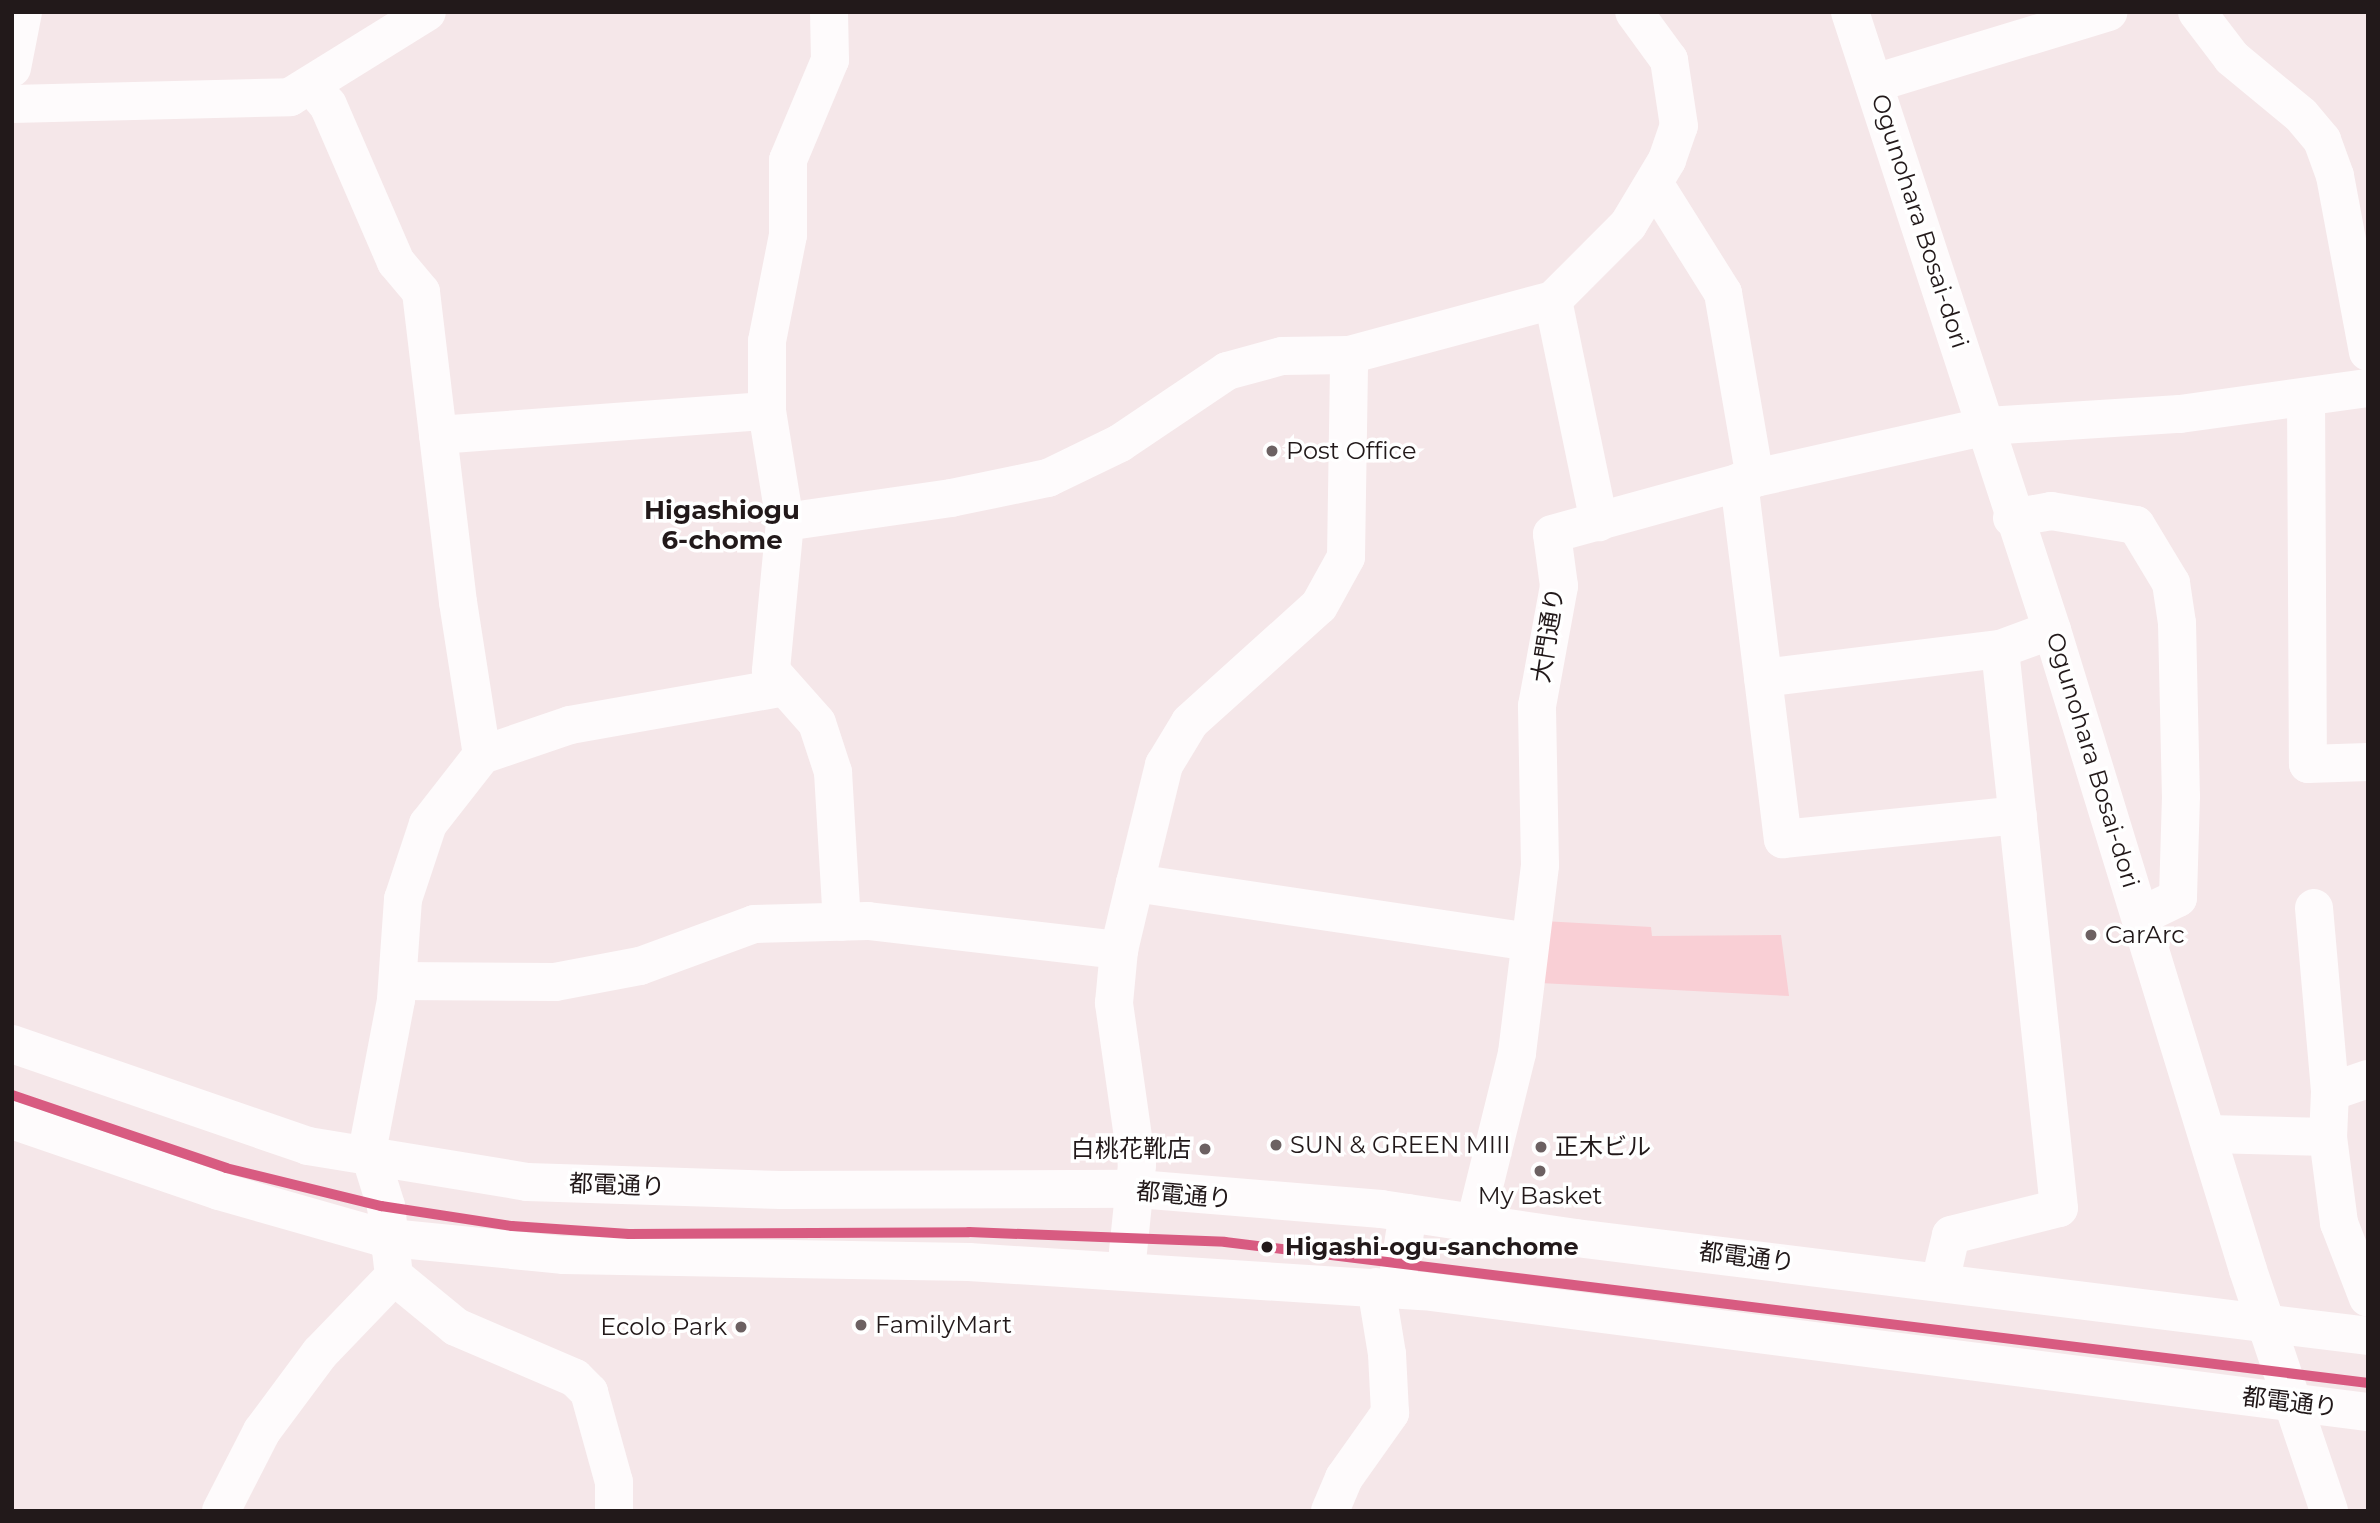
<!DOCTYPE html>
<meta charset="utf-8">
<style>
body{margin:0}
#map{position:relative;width:2380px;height:1523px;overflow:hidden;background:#f5e7e9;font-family:Montserrat,"Noto Sans JP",sans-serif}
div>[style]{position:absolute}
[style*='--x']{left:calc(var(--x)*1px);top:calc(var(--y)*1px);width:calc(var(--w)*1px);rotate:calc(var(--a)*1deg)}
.green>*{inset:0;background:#f9cfd5}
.street>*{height:38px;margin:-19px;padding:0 19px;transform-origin:19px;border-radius:19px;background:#fefbfc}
.secondary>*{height:38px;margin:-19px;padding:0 19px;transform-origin:19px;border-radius:19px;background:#fefbfc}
.primary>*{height:38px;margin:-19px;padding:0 19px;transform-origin:19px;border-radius:19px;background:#fefbfc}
.tram-1>*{height:10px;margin:-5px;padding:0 5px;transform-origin:5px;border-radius:5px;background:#d85b81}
.dots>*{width:19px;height:19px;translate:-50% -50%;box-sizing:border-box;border:4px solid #fff;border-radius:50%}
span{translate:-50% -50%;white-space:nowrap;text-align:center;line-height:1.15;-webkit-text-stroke:7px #fff;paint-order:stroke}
.street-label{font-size:24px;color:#22191a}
.poi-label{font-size:24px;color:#22191a}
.left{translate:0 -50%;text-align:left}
.right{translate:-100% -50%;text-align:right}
.stop-label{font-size:24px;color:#22191a;font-weight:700}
.neighbourhood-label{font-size:26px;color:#22191a;font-weight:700}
.frame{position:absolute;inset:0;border:14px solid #22191a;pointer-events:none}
</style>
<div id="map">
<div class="green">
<i style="clip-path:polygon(1543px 921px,1651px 927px,1652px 936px,1781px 935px,1789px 996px,1540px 983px)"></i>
</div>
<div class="street">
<i style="--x:829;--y:12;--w:48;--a:88.8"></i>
<i style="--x:830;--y:60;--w:108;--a:112.8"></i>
<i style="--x:788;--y:160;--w:75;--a:90"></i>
<i style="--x:788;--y:235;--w:108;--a:101.2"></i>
<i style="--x:767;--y:341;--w:70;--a:90"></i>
<i style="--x:767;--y:411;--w:112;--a:80.8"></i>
<i style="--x:785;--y:522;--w:150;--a:95.4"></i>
<i style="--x:771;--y:671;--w:69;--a:48.5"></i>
<i style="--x:817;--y:723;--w:52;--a:71.9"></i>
<i style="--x:833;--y:772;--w:150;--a:86.6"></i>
<i style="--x:2197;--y:12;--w:58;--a:52.7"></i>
<i style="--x:2232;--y:58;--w:89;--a:39.6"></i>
<i style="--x:2301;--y:115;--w:33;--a:50"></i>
<i style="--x:2322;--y:140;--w:38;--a:70"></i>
<i style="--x:2335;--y:176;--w:179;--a:79.4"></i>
<i style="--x:12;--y:68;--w:57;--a:-78.9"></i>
<i style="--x:1875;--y:83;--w:244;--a:-16.9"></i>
<i style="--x:311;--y:85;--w:26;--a:50"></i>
<i style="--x:328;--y:105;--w:171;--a:66.6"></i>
<i style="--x:396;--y:262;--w:39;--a:50"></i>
<i style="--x:421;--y:292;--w:312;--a:83.2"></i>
<i style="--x:458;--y:602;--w:155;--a:81.1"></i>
<i style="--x:482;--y:755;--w:88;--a:128"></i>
<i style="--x:428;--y:824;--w:79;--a:108.4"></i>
<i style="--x:403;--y:899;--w:101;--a:94"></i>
<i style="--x:396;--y:1000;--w:160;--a:100.8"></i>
<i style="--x:12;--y:104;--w:278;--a:-1.4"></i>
<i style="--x:290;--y:97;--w:161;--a:-31.8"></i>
<i style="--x:1654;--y:183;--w:130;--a:57.9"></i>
<i style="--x:1723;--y:293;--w:188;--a:80.2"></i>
<i style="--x:1553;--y:300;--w:227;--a:78.3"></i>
<i style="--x:2306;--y:397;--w:367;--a:89.7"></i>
<i style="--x:2308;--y:764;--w:60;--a:-1.9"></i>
<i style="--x:438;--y:435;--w:330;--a:-4.2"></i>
<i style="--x:1739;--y:482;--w:360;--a:83"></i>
<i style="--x:1783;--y:839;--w:236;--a:-5.8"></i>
<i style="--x:2012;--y:518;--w:40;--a:-10"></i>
<i style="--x:2051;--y:511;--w:86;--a:9.4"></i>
<i style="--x:2136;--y:525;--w:68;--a:58.9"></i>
<i style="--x:2171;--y:583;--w:40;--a:81.5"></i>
<i style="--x:2177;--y:623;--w:173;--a:88.7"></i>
<i style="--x:2181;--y:796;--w:102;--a:91.7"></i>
<i style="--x:2178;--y:898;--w:41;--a:154.1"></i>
<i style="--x:785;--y:522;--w:168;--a:-8.2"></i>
<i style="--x:951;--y:498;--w:99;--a:-11.7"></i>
<i style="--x:1048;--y:478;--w:80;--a:-25.9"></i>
<i style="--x:1120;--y:443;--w:129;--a:-33.9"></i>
<i style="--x:1227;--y:371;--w:57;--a:-15.3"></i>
<i style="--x:1282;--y:356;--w:67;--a:-0.9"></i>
<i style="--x:1349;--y:355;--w:211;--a:-15.1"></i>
<i style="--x:1553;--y:300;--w:106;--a:-45"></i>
<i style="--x:1628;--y:225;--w:76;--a:-59"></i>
<i style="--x:1667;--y:160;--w:36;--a:-71"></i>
<i style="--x:1679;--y:126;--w:67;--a:-98.6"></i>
<i style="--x:1669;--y:60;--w:59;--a:-126.1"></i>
<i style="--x:1763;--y:678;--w:239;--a:-7"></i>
<i style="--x:2000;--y:649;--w:55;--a:-20.1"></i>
<i style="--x:482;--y:755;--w:93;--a:-18.8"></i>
<i style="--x:570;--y:725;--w:218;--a:-10"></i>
<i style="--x:1135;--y:883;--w:398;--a:8.5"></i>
<i style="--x:2314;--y:908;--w:185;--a:85"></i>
<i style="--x:2330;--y:1092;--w:45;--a:92.5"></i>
<i style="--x:2328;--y:1137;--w:87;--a:82.7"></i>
<i style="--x:2339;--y:1223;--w:80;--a:68.9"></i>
<i style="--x:398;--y:981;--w:157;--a:0.4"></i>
<i style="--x:555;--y:982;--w:86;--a:-10.7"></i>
<i style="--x:640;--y:966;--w:121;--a:-20.2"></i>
<i style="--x:754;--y:924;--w:114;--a:-1.5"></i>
<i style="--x:868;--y:921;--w:253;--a:6.6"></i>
<i style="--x:2330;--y:1092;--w:40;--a:-18.9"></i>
<i style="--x:2209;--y:1134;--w:119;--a:1.4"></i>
<i style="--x:371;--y:1158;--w:50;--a:72.6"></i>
<i style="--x:386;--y:1206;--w:70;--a:83.5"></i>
<i style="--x:394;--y:1276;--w:80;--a:39.4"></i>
<i style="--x:456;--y:1327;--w:129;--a:23.2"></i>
<i style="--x:575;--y:1378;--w:20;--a:45"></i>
<i style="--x:589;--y:1392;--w:93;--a:74.5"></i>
<i style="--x:614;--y:1482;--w:29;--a:90"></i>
<i style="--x:1475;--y:1223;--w:175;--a:-76.1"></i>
<i style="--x:1517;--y:1053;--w:189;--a:-83"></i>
<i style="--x:1540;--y:865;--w:159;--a:-91.1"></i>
<i style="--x:1537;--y:706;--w:122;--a:-79.6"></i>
<i style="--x:1559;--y:586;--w:52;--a:-97.7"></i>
<i style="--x:1552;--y:534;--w:211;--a:-15.4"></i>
<i style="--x:1755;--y:478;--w:238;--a:-12.6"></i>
<i style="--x:1987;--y:426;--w:193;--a:-3.6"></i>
<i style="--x:2180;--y:414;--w:190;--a:-7.9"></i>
<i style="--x:1126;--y:1271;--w:107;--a:-84.1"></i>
<i style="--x:1137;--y:1165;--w:164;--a:-98.1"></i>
<i style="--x:1114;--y:1003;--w:53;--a:-84.6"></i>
<i style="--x:1119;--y:950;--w:69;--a:-76.6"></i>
<i style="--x:1135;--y:883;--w:122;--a:-76.2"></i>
<i style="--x:1164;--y:765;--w:50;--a:-58.8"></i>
<i style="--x:1190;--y:722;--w:173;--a:-42"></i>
<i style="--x:1319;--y:606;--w:56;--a:-61.1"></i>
<i style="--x:1346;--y:557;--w:202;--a:-89.1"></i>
<i style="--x:1940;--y:1282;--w:48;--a:-76.8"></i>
<i style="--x:1951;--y:1235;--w:111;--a:-14"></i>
<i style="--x:2059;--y:1208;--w:562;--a:-96.03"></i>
<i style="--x:1396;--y:1289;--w:77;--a:-81"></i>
<i style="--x:221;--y:1511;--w:90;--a:-62.9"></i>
<i style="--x:262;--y:1431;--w:97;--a:-53.4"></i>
<i style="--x:320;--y:1353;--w:107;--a:-46.1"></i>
<i style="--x:1330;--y:1511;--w:36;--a:-67"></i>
<i style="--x:1344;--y:1478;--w:80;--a:-54.7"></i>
<i style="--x:1390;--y:1413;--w:59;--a:-92.9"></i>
<i style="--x:1387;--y:1354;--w:68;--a:-99.3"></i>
</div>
<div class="secondary">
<i style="--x:1850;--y:12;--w:650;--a:71.9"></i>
<i style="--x:2052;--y:630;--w:669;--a:72.97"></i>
<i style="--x:2248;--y:1270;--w:254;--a:71.4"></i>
</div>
<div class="primary">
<i style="--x:12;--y:1044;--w:313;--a:19"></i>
<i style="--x:308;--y:1146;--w:222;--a:9.3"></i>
<i style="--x:527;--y:1182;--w:254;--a:1.8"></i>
<i style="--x:781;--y:1190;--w:357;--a:-0.2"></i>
<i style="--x:1138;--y:1189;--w:244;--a:4.7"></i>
<i style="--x:1381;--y:1209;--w:197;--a:8.5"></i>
<i style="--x:1576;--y:1238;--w:798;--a:7.05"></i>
<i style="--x:12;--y:1120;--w:219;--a:18.9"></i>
<i style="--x:219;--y:1191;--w:167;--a:15.9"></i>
<i style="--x:380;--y:1237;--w:185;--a:5.6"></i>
<i style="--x:564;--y:1255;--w:405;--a:1"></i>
<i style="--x:969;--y:1262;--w:455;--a:3.7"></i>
<i style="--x:1423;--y:1291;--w:953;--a:7.3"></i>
</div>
<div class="tram-1">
<i style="--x:12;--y:1095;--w:226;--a:18.8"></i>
<i style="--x:226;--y:1168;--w:160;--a:13.8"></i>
<i style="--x:381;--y:1206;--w:133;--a:8.7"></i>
<i style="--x:512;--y:1226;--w:117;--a:3.9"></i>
<i style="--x:629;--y:1234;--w:340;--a:-0.3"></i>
<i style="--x:969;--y:1232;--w:256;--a:2.2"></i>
<i style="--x:1225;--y:1242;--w:1152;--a:7.03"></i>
</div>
<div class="dots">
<i style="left:1272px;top:451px;background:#6c6162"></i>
<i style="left:2091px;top:935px;background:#6c6162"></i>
<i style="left:1276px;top:1145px;background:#6c6162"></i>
<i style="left:1541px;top:1147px;background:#6c6162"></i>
<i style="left:1205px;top:1149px;background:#6c6162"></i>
<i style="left:1540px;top:1171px;background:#6c6162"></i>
<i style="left:1267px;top:1247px;background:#22191a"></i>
<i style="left:861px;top:1325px;background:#6c6162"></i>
<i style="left:741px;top:1327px;background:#6c6162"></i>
</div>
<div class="street-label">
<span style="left:1920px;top:221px;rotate:72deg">Ogunohara Bosai-dori</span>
<span style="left:1548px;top:635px;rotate:-81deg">大門通り</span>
<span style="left:2093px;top:760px;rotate:73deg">Ogunohara Bosai-dori</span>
<span style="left:617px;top:1185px;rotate:2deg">都電通り</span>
<span style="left:1184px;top:1195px;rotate:5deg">都電通り</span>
<span style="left:1747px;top:1257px;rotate:7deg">都電通り</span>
<span style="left:2290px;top:1402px;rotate:7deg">都電通り</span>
</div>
<div class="poi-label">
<span class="left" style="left:1286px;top:451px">Post Office</span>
<span class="left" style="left:2105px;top:935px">CarArc</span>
<span class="left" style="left:1290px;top:1145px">SUN &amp; GREEN MIII</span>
<span class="left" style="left:1555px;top:1147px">正木ビル</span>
<span class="right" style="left:1191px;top:1149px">白桃花靴店</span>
<span style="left:1540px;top:1196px">My Basket</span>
<span class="left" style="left:875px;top:1325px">FamilyMart</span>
<span class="right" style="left:727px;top:1327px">Ecolo Park</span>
</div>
<div class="stop-label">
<span class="left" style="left:1285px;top:1247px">Higashi-ogu-sanchome</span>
</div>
<div class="neighbourhood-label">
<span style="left:722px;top:526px">Higashiogu<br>6-chome</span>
</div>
<div class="frame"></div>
</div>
